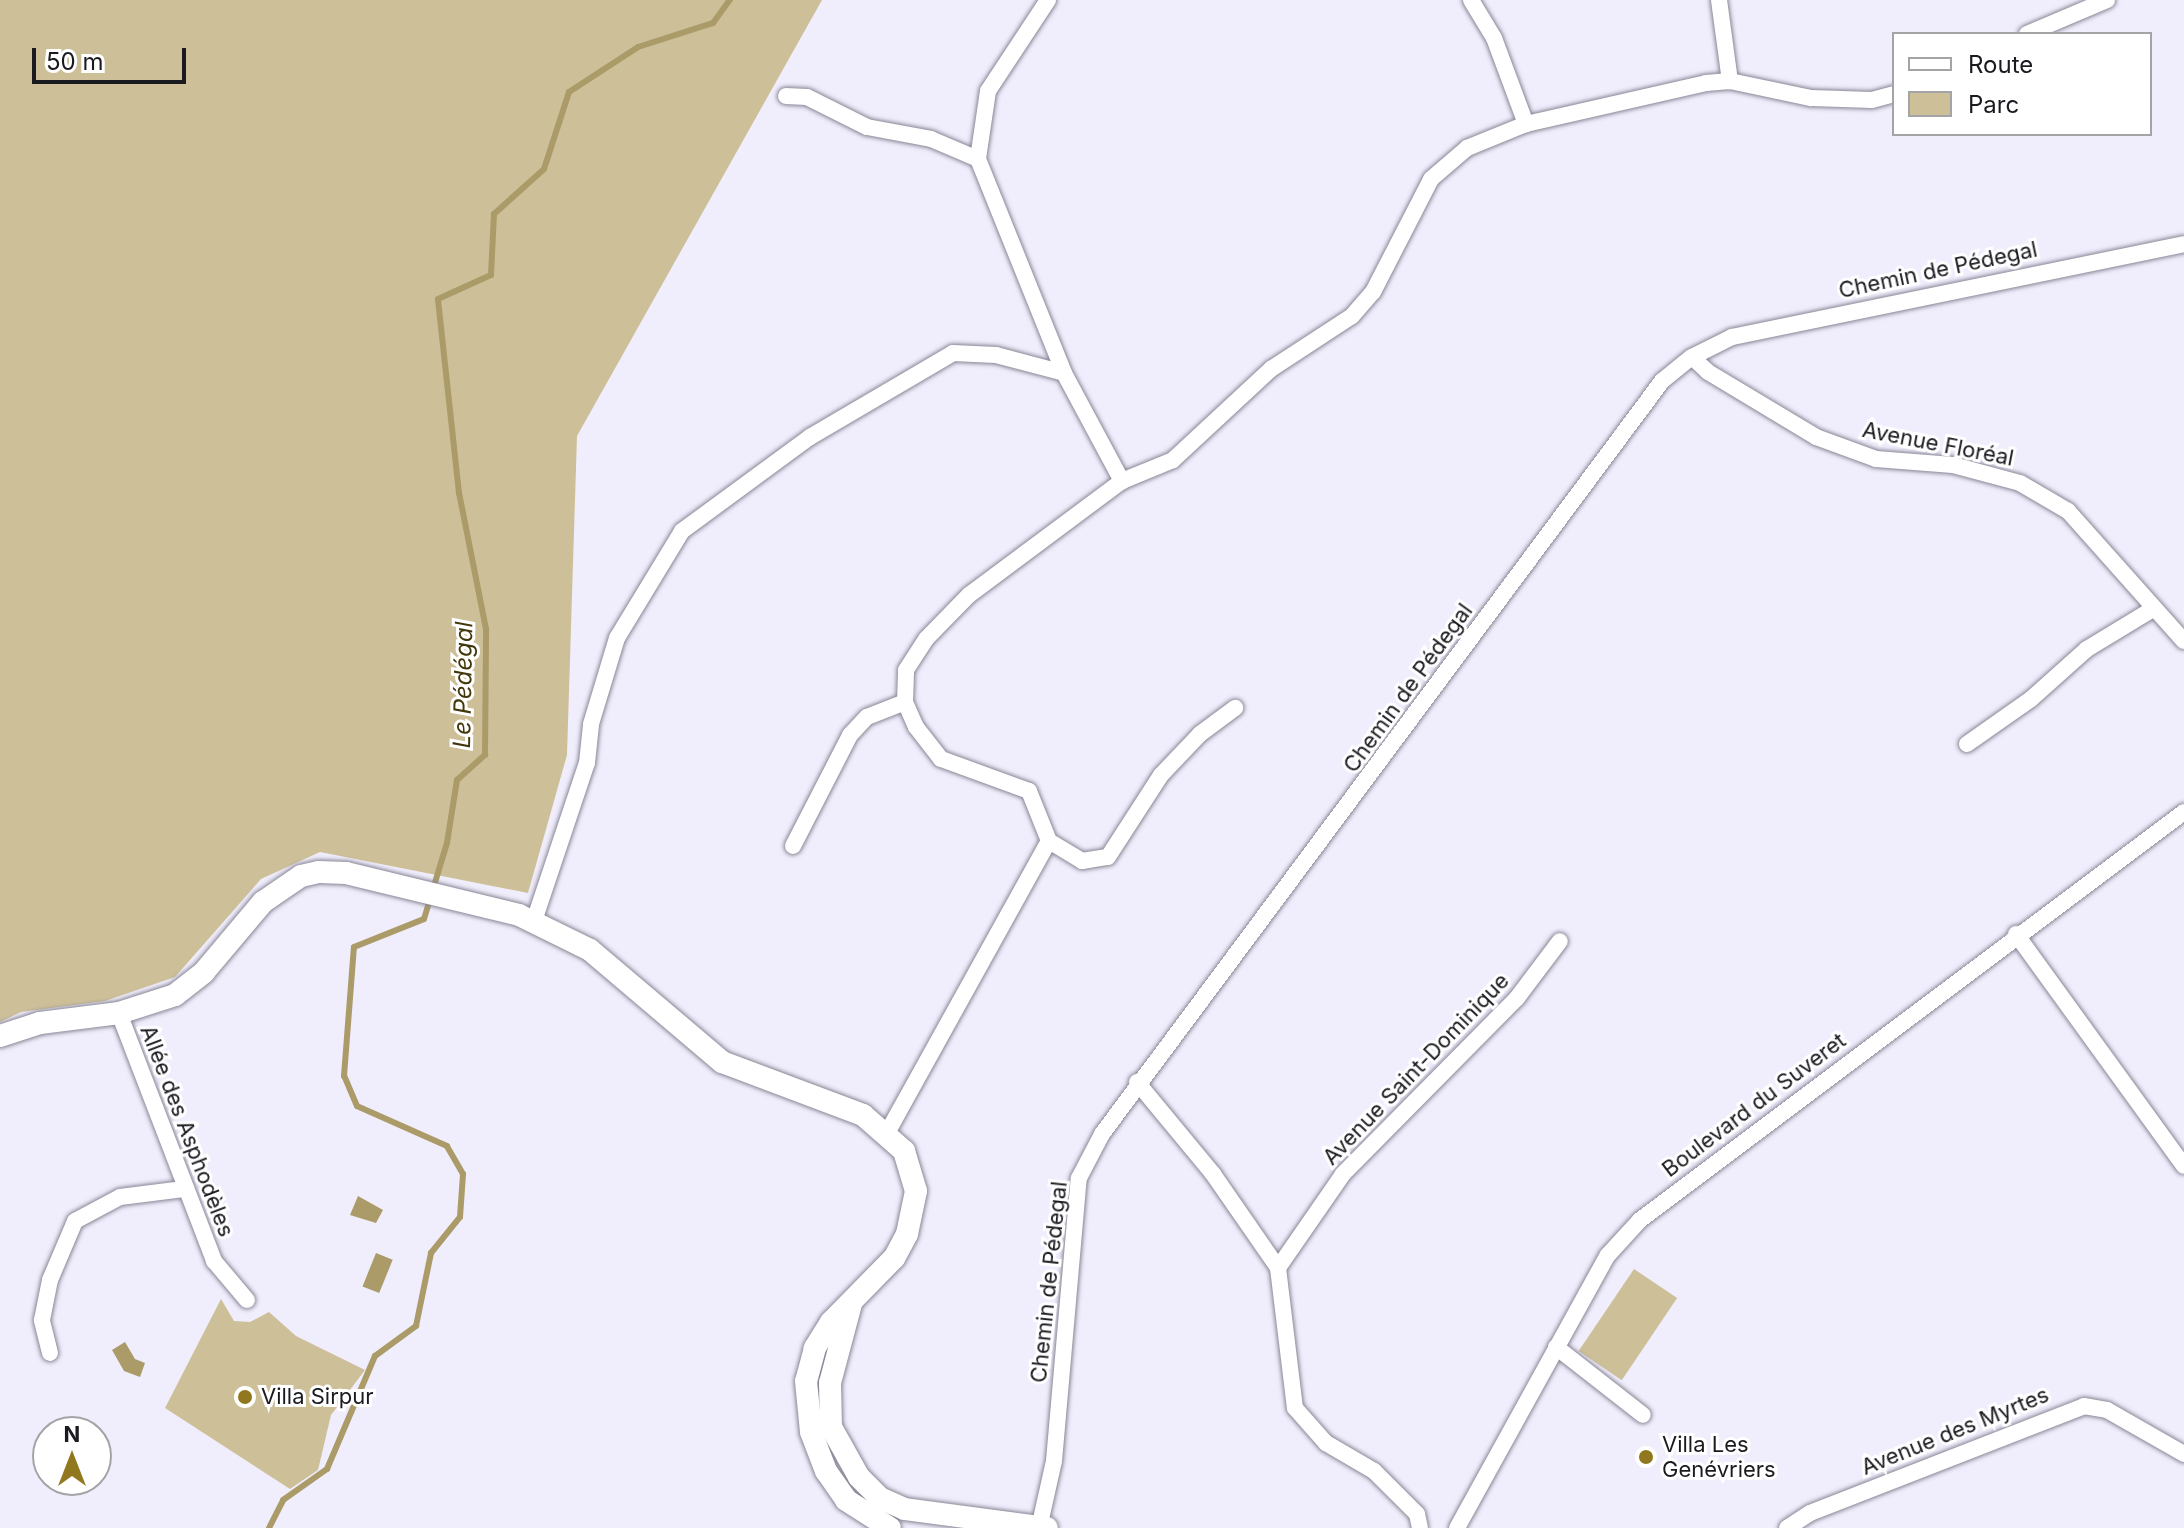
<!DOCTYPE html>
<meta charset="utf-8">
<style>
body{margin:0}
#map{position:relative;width:2184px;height:1528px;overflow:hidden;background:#f0eefc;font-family:Inter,sans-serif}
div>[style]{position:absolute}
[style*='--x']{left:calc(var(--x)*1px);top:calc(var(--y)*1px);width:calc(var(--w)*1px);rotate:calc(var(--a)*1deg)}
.green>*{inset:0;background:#cdc099;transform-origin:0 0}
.water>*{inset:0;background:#ab9b68;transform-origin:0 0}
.stream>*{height:6px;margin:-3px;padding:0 3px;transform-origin:3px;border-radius:3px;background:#ab9b68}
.roads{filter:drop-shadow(0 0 2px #898696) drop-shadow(0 0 2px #898696)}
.minor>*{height:16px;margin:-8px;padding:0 8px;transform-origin:8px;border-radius:8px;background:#fff}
.tertiary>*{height:22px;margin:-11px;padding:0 11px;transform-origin:11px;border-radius:11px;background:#fff}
.dots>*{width:22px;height:22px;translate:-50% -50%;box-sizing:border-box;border:4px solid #fff;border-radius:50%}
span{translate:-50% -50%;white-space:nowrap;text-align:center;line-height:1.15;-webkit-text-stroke:6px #fff;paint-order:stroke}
.street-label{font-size:22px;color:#1b1a20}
.poi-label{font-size:22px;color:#1b1a20}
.left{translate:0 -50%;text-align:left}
.water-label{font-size:24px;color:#42360b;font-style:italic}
.legend{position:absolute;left:1892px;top:32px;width:260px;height:104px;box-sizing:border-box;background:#fff;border:2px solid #a4a3a6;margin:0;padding:10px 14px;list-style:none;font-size:24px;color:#1b1a20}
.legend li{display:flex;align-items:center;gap:16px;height:40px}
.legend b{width:40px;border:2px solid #a4a3a6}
.north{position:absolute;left:32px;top:1416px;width:80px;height:80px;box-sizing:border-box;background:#fff;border:2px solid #a4a3a6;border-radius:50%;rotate:0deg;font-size:22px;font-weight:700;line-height:32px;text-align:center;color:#1b1a20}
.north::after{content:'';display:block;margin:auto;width:28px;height:36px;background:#91771d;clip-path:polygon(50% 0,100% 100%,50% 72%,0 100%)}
.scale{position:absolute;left:32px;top:48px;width:154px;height:36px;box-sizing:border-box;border:4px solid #1b1a20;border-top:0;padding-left:10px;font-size:24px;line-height:28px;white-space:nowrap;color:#1b1a20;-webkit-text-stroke:6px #fff;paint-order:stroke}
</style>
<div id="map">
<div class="green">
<i style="clip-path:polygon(0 0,822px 0,577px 436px,567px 755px,528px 893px,320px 852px,261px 879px,175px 977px,105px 1001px,21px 1012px,0 1022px)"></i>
<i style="left:1634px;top:1269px;width:52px;height:99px;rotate:34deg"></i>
<i style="clip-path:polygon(221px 1299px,234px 1321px,250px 1322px,269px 1312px,296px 1336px,365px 1370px,331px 1415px,318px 1470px,290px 1489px,165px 1408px)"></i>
</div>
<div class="water">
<i style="clip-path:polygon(358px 1196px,383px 1210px,376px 1223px,350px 1215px)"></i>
<i style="left:376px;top:1253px;width:18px;height:36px;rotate:22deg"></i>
<i style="clip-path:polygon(125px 1342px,135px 1359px,145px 1363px,140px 1377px,124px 1371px,112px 1350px)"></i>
</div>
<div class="stream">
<i style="--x:269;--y:1528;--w:31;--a:-63"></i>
<i style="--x:283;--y:1500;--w:54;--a:-35.2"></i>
<i style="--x:327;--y:1469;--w:123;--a:-67"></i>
<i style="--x:375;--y:1356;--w:51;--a:-36.2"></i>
<i style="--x:416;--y:1326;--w:75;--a:-78.4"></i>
<i style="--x:431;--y:1253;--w:46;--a:-51.1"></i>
<i style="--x:460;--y:1217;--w:43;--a:-86"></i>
<i style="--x:463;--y:1174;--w:32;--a:-120"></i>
<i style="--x:447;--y:1146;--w:98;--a:-156"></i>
<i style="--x:357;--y:1106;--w:33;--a:-113"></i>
<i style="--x:344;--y:1076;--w:129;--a:-85.6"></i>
<i style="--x:354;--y:947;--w:75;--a:-21.8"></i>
<i style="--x:424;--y:919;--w:79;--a:-73.2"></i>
<i style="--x:447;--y:843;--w:64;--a:-81"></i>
<i style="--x:457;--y:780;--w:38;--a:-42"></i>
<i style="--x:485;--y:755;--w:126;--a:-89.5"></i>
<i style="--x:486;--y:629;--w:139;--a:-101.2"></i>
<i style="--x:459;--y:493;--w:195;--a:-96.2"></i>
<i style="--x:438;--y:299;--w:58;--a:-24.4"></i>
<i style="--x:491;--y:275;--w:61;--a:-87.2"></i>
<i style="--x:494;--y:214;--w:67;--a:-42"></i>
<i style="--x:544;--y:169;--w:81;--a:-72"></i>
<i style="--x:569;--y:92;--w:82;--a:-33.1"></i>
<i style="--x:638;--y:47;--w:79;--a:-17.7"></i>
<i style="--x:713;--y:23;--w:29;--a:-54"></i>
</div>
<div class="roads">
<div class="minor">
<i style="--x:1048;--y:0;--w:109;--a:123.4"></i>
<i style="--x:988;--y:91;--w:69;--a:98.4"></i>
<i style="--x:978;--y:159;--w:231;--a:68.1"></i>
<i style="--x:1064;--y:373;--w:123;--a:61.8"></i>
<i style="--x:1471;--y:0;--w:44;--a:58.8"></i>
<i style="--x:1494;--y:38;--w:92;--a:69.6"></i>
<i style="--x:1719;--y:0;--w:82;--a:82.3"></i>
<i style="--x:2027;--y:34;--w:87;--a:-23"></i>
<i style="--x:786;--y:96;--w:21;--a:3"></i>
<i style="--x:807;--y:97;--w:67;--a:26.6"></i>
<i style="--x:867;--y:127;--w:65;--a:10.6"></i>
<i style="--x:931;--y:139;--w:51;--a:23.1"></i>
<i style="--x:1692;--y:357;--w:22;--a:43"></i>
<i style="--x:1708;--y:372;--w:126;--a:31"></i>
<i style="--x:1816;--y:437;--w:64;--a:20.1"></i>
<i style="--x:1876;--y:459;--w:77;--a:4.5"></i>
<i style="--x:1953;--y:465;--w:69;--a:15"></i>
<i style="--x:2020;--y:483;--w:56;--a:30.3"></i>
<i style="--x:2068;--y:511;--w:174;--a:48.3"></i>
<i style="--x:1967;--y:744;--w:78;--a:-35.1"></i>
<i style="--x:2031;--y:699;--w:75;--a:-41.8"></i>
<i style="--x:2087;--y:649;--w:77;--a:-31.2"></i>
<i style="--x:1049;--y:841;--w:39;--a:31"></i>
<i style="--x:1082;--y:861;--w:26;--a:-9"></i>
<i style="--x:1108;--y:857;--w:98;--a:-57.1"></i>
<i style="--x:1161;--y:775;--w:57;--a:-46.4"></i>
<i style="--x:1200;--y:734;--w:44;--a:-36.6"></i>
<i style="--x:793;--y:846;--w:125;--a:-62.8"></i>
<i style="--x:850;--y:735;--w:25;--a:-47"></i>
<i style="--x:867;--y:717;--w:41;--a:-21.5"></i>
<i style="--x:534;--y:921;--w:167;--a:-71.5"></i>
<i style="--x:587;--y:763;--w:39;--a:-84"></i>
<i style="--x:591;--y:724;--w:90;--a:-73.2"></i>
<i style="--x:617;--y:638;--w:125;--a:-58.7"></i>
<i style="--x:682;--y:531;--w:159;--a:-36.3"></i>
<i style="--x:810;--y:437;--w:166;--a:-30.4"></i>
<i style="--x:953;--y:353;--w:43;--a:2.7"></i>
<i style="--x:996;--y:355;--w:70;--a:14.8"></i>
<i style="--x:2016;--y:934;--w:286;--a:54.1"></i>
<i style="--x:119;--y:1013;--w:266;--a:69"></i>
<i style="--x:214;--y:1261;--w:51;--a:49.8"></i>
<i style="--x:1137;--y:1082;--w:119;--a:50.4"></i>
<i style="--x:1213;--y:1174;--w:114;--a:55.3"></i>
<i style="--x:1278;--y:1268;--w:141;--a:83.1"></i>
<i style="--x:1295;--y:1408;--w:47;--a:48.5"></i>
<i style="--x:1326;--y:1443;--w:56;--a:30.3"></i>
<i style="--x:1374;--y:1471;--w:61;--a:45"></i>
<i style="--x:1417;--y:1514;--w:14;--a:78"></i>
<i style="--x:887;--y:1133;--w:334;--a:-61"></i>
<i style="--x:1049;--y:841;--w:54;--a:-111.8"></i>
<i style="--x:1029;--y:791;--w:94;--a:-160"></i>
<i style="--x:941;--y:759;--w:41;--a:-128"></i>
<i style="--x:916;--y:727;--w:27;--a:-114"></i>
<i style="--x:905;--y:702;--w:32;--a:-88"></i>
<i style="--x:906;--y:670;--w:37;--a:-57"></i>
<i style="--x:926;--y:639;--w:62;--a:-45.7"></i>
<i style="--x:969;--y:595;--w:191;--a:-36.7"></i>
<i style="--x:1122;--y:481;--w:55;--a:-22.4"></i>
<i style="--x:1173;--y:460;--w:134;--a:-42.9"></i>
<i style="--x:1271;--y:369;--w:97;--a:-33.2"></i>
<i style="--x:1352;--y:316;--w:32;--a:-49"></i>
<i style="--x:1373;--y:292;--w:127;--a:-62.8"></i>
<i style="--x:1431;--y:179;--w:48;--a:-40.7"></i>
<i style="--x:1467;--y:148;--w:64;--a:-22.1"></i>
<i style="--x:1526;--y:124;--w:185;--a:-12.8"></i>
<i style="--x:1706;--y:83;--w:24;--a:-5"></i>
<i style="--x:1730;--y:81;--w:83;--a:11.9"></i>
<i style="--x:1811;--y:98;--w:61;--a:1.9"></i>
<i style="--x:1872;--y:100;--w:23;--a:-15"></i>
<i style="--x:1278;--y:1268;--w:114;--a:-55.3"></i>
<i style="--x:1343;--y:1174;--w:247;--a:-45.3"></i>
<i style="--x:1517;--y:998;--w:71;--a:-53"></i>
<i style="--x:1556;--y:1347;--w:110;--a:38"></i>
<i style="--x:50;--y:1353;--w:34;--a:-104"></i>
<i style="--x:42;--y:1320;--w:41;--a:-78.7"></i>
<i style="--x:50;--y:1280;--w:64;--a:-67"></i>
<i style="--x:75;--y:1221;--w:51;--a:-28.1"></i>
<i style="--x:120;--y:1197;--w:64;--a:-7.2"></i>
<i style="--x:1039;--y:1528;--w:69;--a:-77.4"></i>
<i style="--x:1054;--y:1461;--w:284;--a:-85"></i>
<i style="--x:1079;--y:1178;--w:50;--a:-62.4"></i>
<i style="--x:1102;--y:1134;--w:938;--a:-53.36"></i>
<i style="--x:1662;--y:381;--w:38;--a:-39"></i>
<i style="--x:1692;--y:357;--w:45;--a:-26.6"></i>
<i style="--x:1732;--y:337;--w:461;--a:-11.6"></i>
<i style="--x:1457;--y:1528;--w:312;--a:-61.1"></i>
<i style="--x:1608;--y:1255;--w:47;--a:-47.6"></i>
<i style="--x:1640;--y:1220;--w:680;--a:-36.87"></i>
<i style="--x:1787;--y:1528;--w:27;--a:-33"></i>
<i style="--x:1810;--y:1513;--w:294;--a:-21.3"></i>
<i style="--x:2084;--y:1406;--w:23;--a:10"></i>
<i style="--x:2107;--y:1410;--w:89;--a:29.7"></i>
</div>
<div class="tertiary">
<i style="--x:0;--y:1036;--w:42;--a:-18"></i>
<i style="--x:40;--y:1023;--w:80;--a:-7.2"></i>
<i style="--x:119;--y:1013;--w:59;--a:-17.8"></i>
<i style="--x:175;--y:995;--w:37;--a:-38"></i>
<i style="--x:204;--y:972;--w:92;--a:-49.9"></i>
<i style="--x:263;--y:902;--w:46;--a:-34.4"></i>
<i style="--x:301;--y:876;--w:18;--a:-13"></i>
<i style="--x:319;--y:872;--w:27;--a:2"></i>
<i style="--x:346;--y:873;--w:178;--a:13.6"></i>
<i style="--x:519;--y:915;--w:79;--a:26.2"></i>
<i style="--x:590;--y:950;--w:173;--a:40.3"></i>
<i style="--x:722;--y:1062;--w:151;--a:20.6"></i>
<i style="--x:863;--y:1115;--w:55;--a:41.3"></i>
<i style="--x:904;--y:1151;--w:42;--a:73.3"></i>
<i style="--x:916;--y:1191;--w:44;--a:101.8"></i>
<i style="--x:907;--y:1234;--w:27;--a:118"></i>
<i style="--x:894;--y:1258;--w:90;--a:134.5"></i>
<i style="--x:831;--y:1322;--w:31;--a:122"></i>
<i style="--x:815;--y:1348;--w:34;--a:105"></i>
<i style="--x:806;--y:1381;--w:51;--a:84.4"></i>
<i style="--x:811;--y:1432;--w:42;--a:69"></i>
<i style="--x:826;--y:1471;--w:35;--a:55"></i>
<i style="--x:846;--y:1500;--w:52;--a:32.5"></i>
<i style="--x:851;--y:1304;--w:82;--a:104.9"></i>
<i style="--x:830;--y:1383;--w:44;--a:88.7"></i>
<i style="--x:831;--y:1427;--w:57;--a:60.8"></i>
<i style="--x:859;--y:1477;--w:30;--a:45"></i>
<i style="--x:880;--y:1498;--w:27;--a:24"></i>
<i style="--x:905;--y:1509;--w:143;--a:7.6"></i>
</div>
</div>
<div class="dots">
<i style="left:245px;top:1397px;background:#91771d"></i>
<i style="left:1646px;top:1457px;background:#91771d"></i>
</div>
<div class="street-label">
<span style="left:1938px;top:270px;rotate:-12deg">Chemin de Pédegal</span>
<span style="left:1938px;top:444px;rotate:11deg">Avenue Floréal</span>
<span style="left:1408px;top:688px;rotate:-54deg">Chemin de Pédegal</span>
<span style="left:1416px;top:1069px;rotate:-46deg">Avenue Saint-Dominique</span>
<span style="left:1754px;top:1105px;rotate:-37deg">Boulevard du Suveret</span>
<span style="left:187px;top:1131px;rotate:69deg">Allée des Asphodèles</span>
<span style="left:1049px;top:1282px;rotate:-84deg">Chemin de Pédegal</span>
<span style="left:1955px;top:1431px;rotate:-22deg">Avenue des Myrtes</span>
</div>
<div class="poi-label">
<span class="left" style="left:261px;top:1397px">Villa Sirpur</span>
<span class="left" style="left:1662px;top:1457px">Villa Les<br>Genévriers</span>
</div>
<div class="water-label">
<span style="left:463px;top:685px;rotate:-89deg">Le Pédégal</span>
</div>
<ul class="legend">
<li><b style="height:10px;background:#fff"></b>Route</li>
<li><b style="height:22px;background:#cdc099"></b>Parc</li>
</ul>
<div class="north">N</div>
<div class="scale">50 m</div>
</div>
